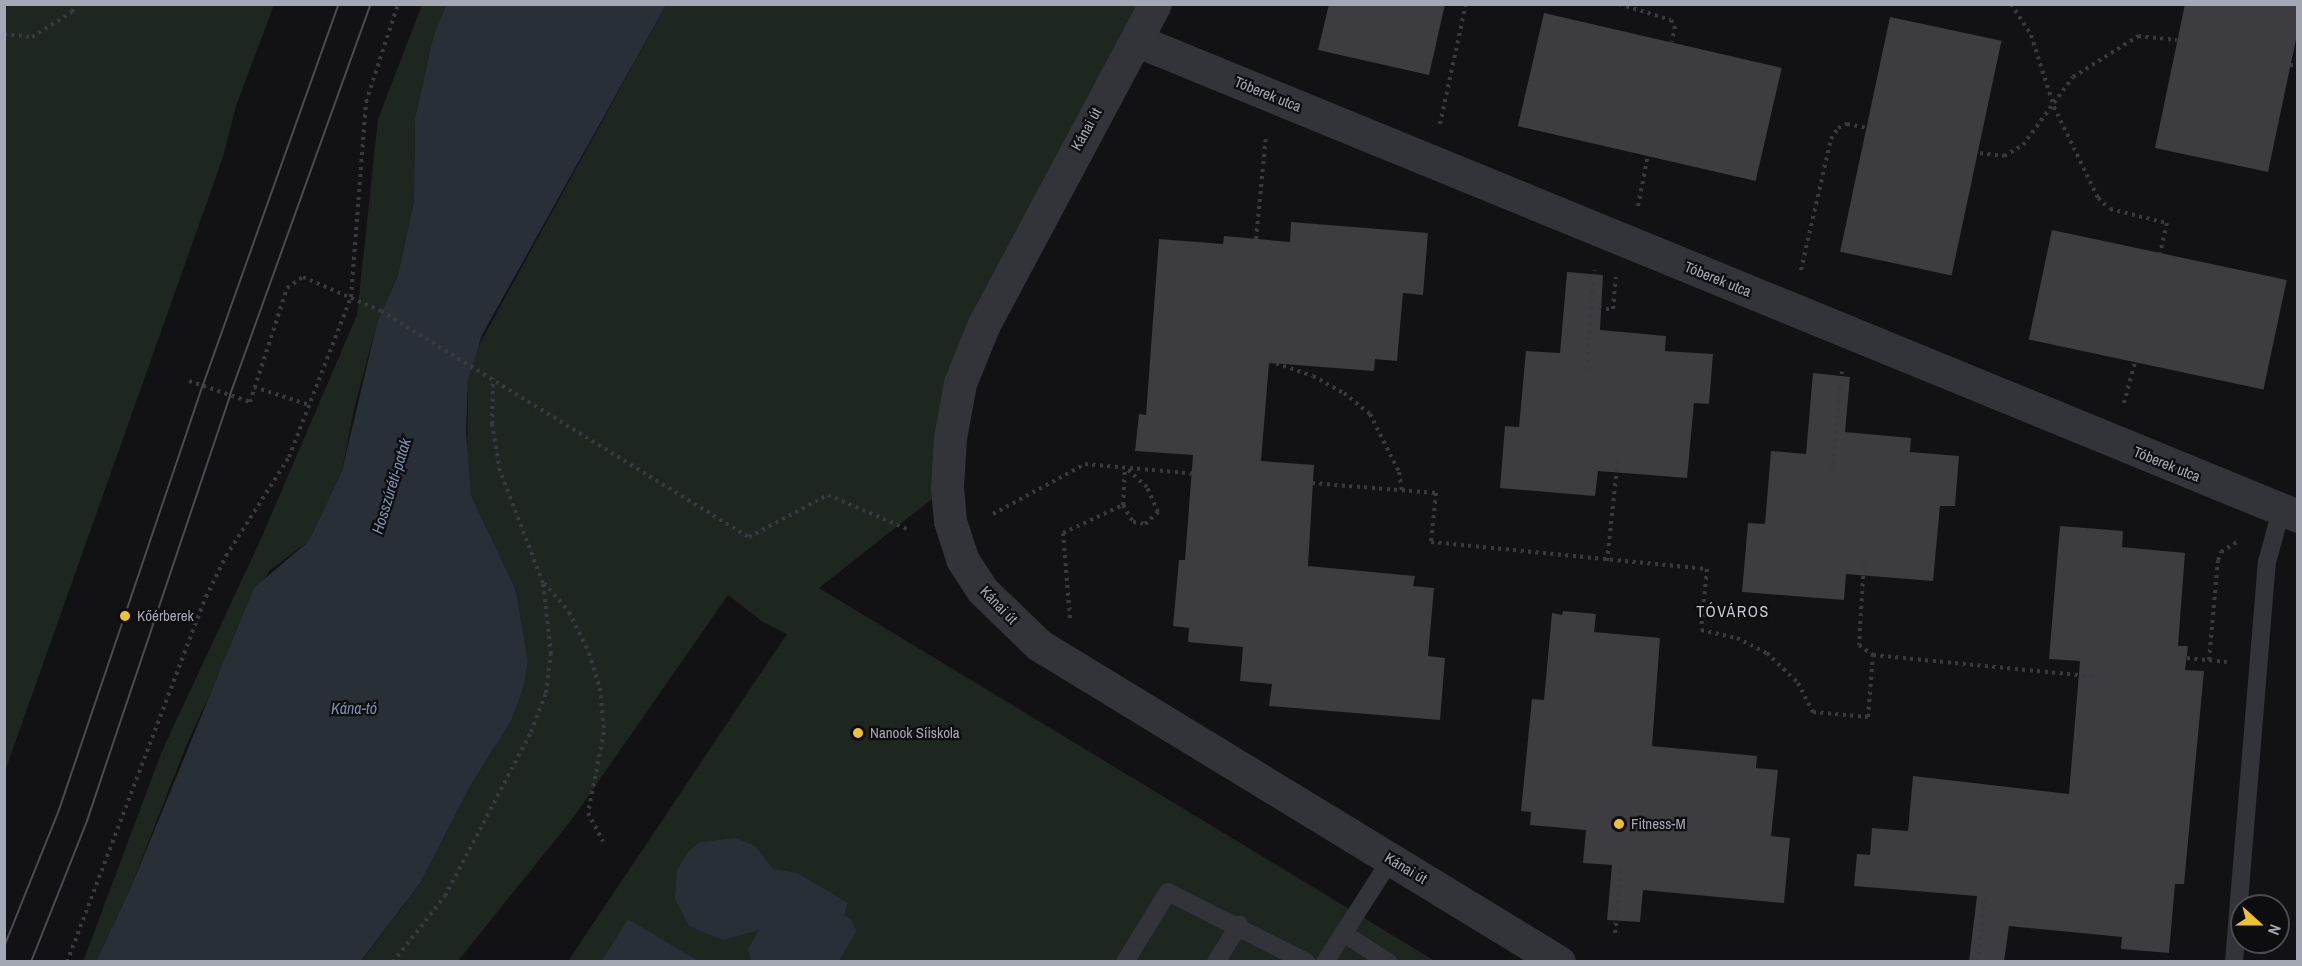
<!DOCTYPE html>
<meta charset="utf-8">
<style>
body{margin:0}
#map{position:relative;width:2302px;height:966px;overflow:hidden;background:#121214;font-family:"Archivo Narrow",sans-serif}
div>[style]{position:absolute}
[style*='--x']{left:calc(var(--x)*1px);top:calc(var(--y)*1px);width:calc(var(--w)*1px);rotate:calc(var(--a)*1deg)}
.green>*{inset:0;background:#1e2620}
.water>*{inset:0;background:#292f37}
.building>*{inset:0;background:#3c3c41;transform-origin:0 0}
.path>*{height:4px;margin-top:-2px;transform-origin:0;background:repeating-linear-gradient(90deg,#393a40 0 3px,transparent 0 7.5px)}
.service>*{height:18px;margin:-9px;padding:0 9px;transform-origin:9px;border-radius:9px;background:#333439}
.minor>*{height:33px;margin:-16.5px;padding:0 16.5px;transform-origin:16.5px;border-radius:16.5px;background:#333439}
.tram>*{height:1.5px;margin:-0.75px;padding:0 0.75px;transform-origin:0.75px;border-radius:0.75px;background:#4a4b52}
.dots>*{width:16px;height:16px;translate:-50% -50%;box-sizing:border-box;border:3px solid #0d0d0f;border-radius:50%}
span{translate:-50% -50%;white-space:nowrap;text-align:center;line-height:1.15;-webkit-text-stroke:4.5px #0d0d0f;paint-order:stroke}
.street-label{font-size:15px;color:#a4a7b4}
.poi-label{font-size:15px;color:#a4a7b4}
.left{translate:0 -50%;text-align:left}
.water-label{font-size:16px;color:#7b91af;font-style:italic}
.neighbourhood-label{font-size:16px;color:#c5c7d0;letter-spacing:1.5px}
.frame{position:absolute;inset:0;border:6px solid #a4a7b4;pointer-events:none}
.north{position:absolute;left:2230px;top:894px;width:60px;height:60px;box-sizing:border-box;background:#0d0d0f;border:2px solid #494b51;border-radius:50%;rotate:111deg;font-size:16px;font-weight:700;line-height:24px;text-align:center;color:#a4a7b4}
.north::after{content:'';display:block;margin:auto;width:21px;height:27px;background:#eec12f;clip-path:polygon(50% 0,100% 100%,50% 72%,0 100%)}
</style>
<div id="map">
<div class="green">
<i style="clip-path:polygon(5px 4px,274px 5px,236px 106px,223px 157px,5px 771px)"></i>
<i style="clip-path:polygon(422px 5px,446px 5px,433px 38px,415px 118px,414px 201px,398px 275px,377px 323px,354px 409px,342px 471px,309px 541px,269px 571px,188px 741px,129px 892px,96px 961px,83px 962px,162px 751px,260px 541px,357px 315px,378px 119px)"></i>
<i style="clip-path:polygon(666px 5px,1155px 5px,984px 324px,947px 487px,819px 588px,1435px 961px,568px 961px,787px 634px,763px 622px,728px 595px,573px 818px,458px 961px,361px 962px,420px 883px,471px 785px,512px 719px,524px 686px,528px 661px,516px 591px,471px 495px,467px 469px,468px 379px,474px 354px)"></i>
</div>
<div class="water">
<i style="clip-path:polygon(446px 5px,666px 5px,482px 335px,468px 379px,466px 431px,471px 495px,516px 591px,528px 661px,524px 686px,512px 719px,471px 785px,420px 883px,361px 961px,96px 961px,129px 892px,254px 588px,309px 541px,342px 471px,377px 323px,398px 275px,414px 201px,415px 118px,433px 38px)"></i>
<i style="clip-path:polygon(737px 838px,756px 847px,773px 869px,797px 873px,848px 903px,844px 915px,852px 920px,856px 931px,839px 961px,752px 961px,748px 950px,759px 930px,723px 940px,689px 926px,675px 899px,677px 870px,689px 851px,700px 842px)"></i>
<i style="clip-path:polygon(628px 919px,698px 961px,602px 961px)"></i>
</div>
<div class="building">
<i style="clip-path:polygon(1329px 4px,1445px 4px,1429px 75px,1318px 50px)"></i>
<i style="clip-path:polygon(2185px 4px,2298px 4px,2298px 30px,2268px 172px,2155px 148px)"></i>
<i style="left:1544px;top:13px;width:244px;height:116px;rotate:13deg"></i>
<i style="left:1890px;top:17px;width:114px;height:240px;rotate:12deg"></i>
<i style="clip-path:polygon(1291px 222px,1428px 233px,1423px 295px,1403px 293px,1397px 361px,1375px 359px,1374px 371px,1269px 363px,1261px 461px,1314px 465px,1308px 566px,1415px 576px,1413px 586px,1434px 588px,1428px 656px,1445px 658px,1440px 720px,1269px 706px,1272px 684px,1240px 681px,1243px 647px,1188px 642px,1189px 628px,1173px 626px,1179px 560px,1185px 560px,1193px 455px,1135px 451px,1139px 414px,1146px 415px,1159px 239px,1223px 244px,1224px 236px,1290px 242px)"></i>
<i style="left:2052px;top:230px;width:240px;height:112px;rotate:12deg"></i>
<i style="clip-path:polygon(1567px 272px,1603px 275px,1600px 330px,1666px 336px,1665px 351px,1713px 354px,1709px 404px,1694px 403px,1687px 478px,1598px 471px,1595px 496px,1500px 488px,1505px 426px,1519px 427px,1526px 351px,1560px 353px)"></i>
<i style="clip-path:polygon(1813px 373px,1850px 377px,1845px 432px,1911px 438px,1910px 452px,1959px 456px,1955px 506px,1940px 506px,1933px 581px,1846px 574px,1844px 600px,1742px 592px,1748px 523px,1765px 524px,1771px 451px,1806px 454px)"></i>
<i style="clip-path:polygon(2060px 526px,2123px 531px,2122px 547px,2185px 553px,2178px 646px,2188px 646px,2185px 670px,2204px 671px,2184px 884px,2175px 884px,2169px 953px,2121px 949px,2122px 937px,2009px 926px,2004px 962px,1969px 962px,1977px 896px,1854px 886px,1857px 854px,1870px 855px,1872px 828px,1908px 831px,1913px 776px,2069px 794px,2080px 661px,2049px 659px)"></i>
<i style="clip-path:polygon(1563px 611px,1596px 614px,1594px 632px,1660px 638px,1652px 746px,1757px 756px,1756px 768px,1778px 770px,1771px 836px,1790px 838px,1784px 903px,1643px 890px,1640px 922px,1607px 920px,1612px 865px,1583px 863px,1586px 830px,1530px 825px,1531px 812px,1521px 811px,1532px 699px,1544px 700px,1552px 613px,1562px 615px)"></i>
</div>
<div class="path">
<i style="--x:1619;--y:4;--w:54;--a:17.1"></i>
<i style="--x:1671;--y:20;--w:7;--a:56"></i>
<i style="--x:1675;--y:26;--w:16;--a:101"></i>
<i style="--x:2011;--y:4;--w:37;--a:57"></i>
<i style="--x:2031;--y:35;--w:76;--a:72.3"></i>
<i style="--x:2054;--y:107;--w:101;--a:64.2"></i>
<i style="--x:2098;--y:198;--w:16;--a:43"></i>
<i style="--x:2110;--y:209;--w:59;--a:13.8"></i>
<i style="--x:2167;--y:223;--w:32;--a:103"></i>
<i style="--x:4;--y:34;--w:28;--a:6"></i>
<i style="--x:32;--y:37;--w:47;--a:-32"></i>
<i style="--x:72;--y:12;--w:9;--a:-63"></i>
<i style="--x:2290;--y:65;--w:8;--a:7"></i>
<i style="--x:1440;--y:124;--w:123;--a:-77.8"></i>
<i style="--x:1980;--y:153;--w:24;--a:7"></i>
<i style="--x:2004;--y:156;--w:22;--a:-30"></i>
<i style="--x:2023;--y:145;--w:84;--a:-53.7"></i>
<i style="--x:2073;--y:77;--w:77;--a:-32.2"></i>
<i style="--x:2138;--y:36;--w:39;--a:6"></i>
<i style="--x:1638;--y:206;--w:52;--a:-78.9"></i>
<i style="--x:1256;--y:239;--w:103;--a:-84.5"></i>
<i style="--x:1801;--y:270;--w:134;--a:-77.1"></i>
<i style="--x:1831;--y:139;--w:13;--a:-58"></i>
<i style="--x:1838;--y:128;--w:10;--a:-24"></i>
<i style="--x:1847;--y:124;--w:20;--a:11"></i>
<i style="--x:1591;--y:308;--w:38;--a:-85"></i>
<i style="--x:1269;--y:361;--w:46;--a:18.8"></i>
<i style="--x:1313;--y:376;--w:35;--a:29"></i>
<i style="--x:1344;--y:393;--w:33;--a:39"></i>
<i style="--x:1370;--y:414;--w:65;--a:63.4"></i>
<i style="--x:1399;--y:472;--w:19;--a:81"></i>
<i style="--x:1587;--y:370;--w:62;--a:-86.3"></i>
<i style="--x:1591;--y:308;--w:22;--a:3"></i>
<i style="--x:1613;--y:309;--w:32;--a:-85"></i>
<i style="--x:189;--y:381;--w:65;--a:19"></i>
<i style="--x:250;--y:402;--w:120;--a:-72"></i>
<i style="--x:287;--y:288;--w:19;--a:-35"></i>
<i style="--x:303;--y:277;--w:85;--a:23.6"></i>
<i style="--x:381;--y:311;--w:432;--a:31.6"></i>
<i style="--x:749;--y:537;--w:89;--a:-28"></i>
<i style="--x:828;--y:495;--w:86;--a:23.3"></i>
<i style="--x:254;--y:387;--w:58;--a:18.1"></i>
<i style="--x:2124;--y:403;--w:42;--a:-75"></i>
<i style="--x:1832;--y:471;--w:100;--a:-84.3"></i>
<i style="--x:1312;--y:483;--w:124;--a:4.6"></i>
<i style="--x:1436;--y:493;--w:49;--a:95.8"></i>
<i style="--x:1431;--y:542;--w:277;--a:5.6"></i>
<i style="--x:1707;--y:569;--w:61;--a:95.6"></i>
<i style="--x:1701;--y:630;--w:37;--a:13"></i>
<i style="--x:1737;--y:638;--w:34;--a:27"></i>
<i style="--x:1767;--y:653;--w:43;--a:44.1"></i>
<i style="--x:1798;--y:683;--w:33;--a:63"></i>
<i style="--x:1813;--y:712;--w:55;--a:5.2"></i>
<i style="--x:1868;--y:717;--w:62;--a:-85.4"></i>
<i style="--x:1873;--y:655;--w:224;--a:5.6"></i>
<i style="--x:1123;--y:505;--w:37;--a:-87"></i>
<i style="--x:993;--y:514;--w:105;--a:-28.5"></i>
<i style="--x:1085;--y:464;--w:113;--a:5.1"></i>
<i style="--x:1607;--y:561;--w:104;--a:-83.9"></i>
<i style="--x:1864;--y:561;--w:84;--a:93.4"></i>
<i style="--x:1859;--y:645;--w:17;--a:36"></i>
<i style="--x:544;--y:583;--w:38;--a:49"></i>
<i style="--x:569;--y:612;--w:46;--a:64"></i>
<i style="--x:589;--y:653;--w:37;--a:73"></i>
<i style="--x:600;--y:688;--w:44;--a:84.8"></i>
<i style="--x:604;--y:732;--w:83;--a:101.2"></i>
<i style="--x:588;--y:813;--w:32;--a:62"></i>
<i style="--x:1070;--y:618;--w:85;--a:-94.7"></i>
<i style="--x:1063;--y:533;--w:66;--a:-25"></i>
<i style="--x:1123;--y:505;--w:20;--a:60"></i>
<i style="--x:1133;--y:522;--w:12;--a:9"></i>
<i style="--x:1145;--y:524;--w:18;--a:-43"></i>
<i style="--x:1158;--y:512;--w:27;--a:-114"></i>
<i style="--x:1147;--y:487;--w:30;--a:-138"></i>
<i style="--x:2187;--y:658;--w:40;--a:5.7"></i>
<i style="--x:2209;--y:660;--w:100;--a:-84.9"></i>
<i style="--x:2218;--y:560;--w:9;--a:-69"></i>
<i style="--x:2221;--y:552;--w:22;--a:-32"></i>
<i style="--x:1615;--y:933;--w:67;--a:-84.9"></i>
<i style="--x:67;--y:962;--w:391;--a:-69.2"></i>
<i style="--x:206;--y:597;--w:46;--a:-64"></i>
<i style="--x:226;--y:556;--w:117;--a:-57.5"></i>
<i style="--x:289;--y:457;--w:172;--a:-68.8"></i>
<i style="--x:351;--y:297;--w:196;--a:-85.6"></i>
<i style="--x:366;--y:102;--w:103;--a:-71.9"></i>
<i style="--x:393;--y:962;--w:84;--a:-51.8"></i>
<i style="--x:445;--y:896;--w:185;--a:-62.3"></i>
<i style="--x:531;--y:732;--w:42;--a:-69"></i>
<i style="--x:546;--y:693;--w:39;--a:-83"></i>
<i style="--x:551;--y:654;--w:71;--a:-96.4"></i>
<i style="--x:543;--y:583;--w:120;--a:-111"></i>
<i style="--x:500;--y:471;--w:48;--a:-99.7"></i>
<i style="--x:492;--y:424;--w:46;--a:-88.8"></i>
<i style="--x:1978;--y:962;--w:65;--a:-83.9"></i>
</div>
<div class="service">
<i style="--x:1343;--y:933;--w:54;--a:32.8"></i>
<i style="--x:1125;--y:962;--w:82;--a:-58.4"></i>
<i style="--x:1168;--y:892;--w:155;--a:26.9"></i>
<i style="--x:1216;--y:962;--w:44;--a:-58.1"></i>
<i style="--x:1325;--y:962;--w:122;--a:-57.3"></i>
<i style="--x:2234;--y:962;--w:401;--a:-85.3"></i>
<i style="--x:2267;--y:562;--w:53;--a:-74.6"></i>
</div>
<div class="minor">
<i style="--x:1155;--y:4;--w:363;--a:118.1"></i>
<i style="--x:984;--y:324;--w:64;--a:112.1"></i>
<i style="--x:960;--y:383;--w:56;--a:100.3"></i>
<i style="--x:950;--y:438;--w:49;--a:93.5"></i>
<i style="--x:947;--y:487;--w:34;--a:85"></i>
<i style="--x:950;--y:521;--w:40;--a:72"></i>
<i style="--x:962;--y:559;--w:37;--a:57"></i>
<i style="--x:982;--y:590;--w:79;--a:44"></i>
<i style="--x:1039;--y:645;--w:609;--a:31.37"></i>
<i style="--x:1138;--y:41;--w:1253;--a:22.27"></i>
</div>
<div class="tram">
<i style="--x:4;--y:947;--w:148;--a:-68.1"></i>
<i style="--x:59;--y:810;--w:449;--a:-71.3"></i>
<i style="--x:203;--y:385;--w:405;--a:-70.4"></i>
<i style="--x:31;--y:962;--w:152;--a:-68.3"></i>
<i style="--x:87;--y:821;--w:449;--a:-71.4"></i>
<i style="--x:230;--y:395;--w:416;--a:-70.2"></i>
</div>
<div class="dots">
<i style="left:125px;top:616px;background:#eec12f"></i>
<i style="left:858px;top:733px;background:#eec12f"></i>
<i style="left:1619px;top:824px;background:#eec12f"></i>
</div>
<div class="street-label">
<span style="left:1268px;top:94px;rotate:22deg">Tóberek utca</span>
<span style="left:1086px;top:129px;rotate:-61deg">Kánai út</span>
<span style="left:1718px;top:279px;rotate:22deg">Tóberek utca</span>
<span style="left:2167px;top:464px;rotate:22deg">Tóberek utca</span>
<span style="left:999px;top:605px;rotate:46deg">Kánai út</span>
<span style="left:1406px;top:868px;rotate:31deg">Kánai út</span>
</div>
<div class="poi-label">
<span class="left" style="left:137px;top:616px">Kőérberek</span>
<span class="left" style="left:870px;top:733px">Nanook Síiskola</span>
<span class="left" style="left:1631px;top:824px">Fitness-M</span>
</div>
<div class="water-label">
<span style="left:391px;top:486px;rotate:-73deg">Hosszúréti-patak</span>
<span style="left:354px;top:708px">Kána-tó</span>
</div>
<div class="neighbourhood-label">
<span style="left:1733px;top:611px">TÓVÁROS</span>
</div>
<div class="frame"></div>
<div class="north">N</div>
</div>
